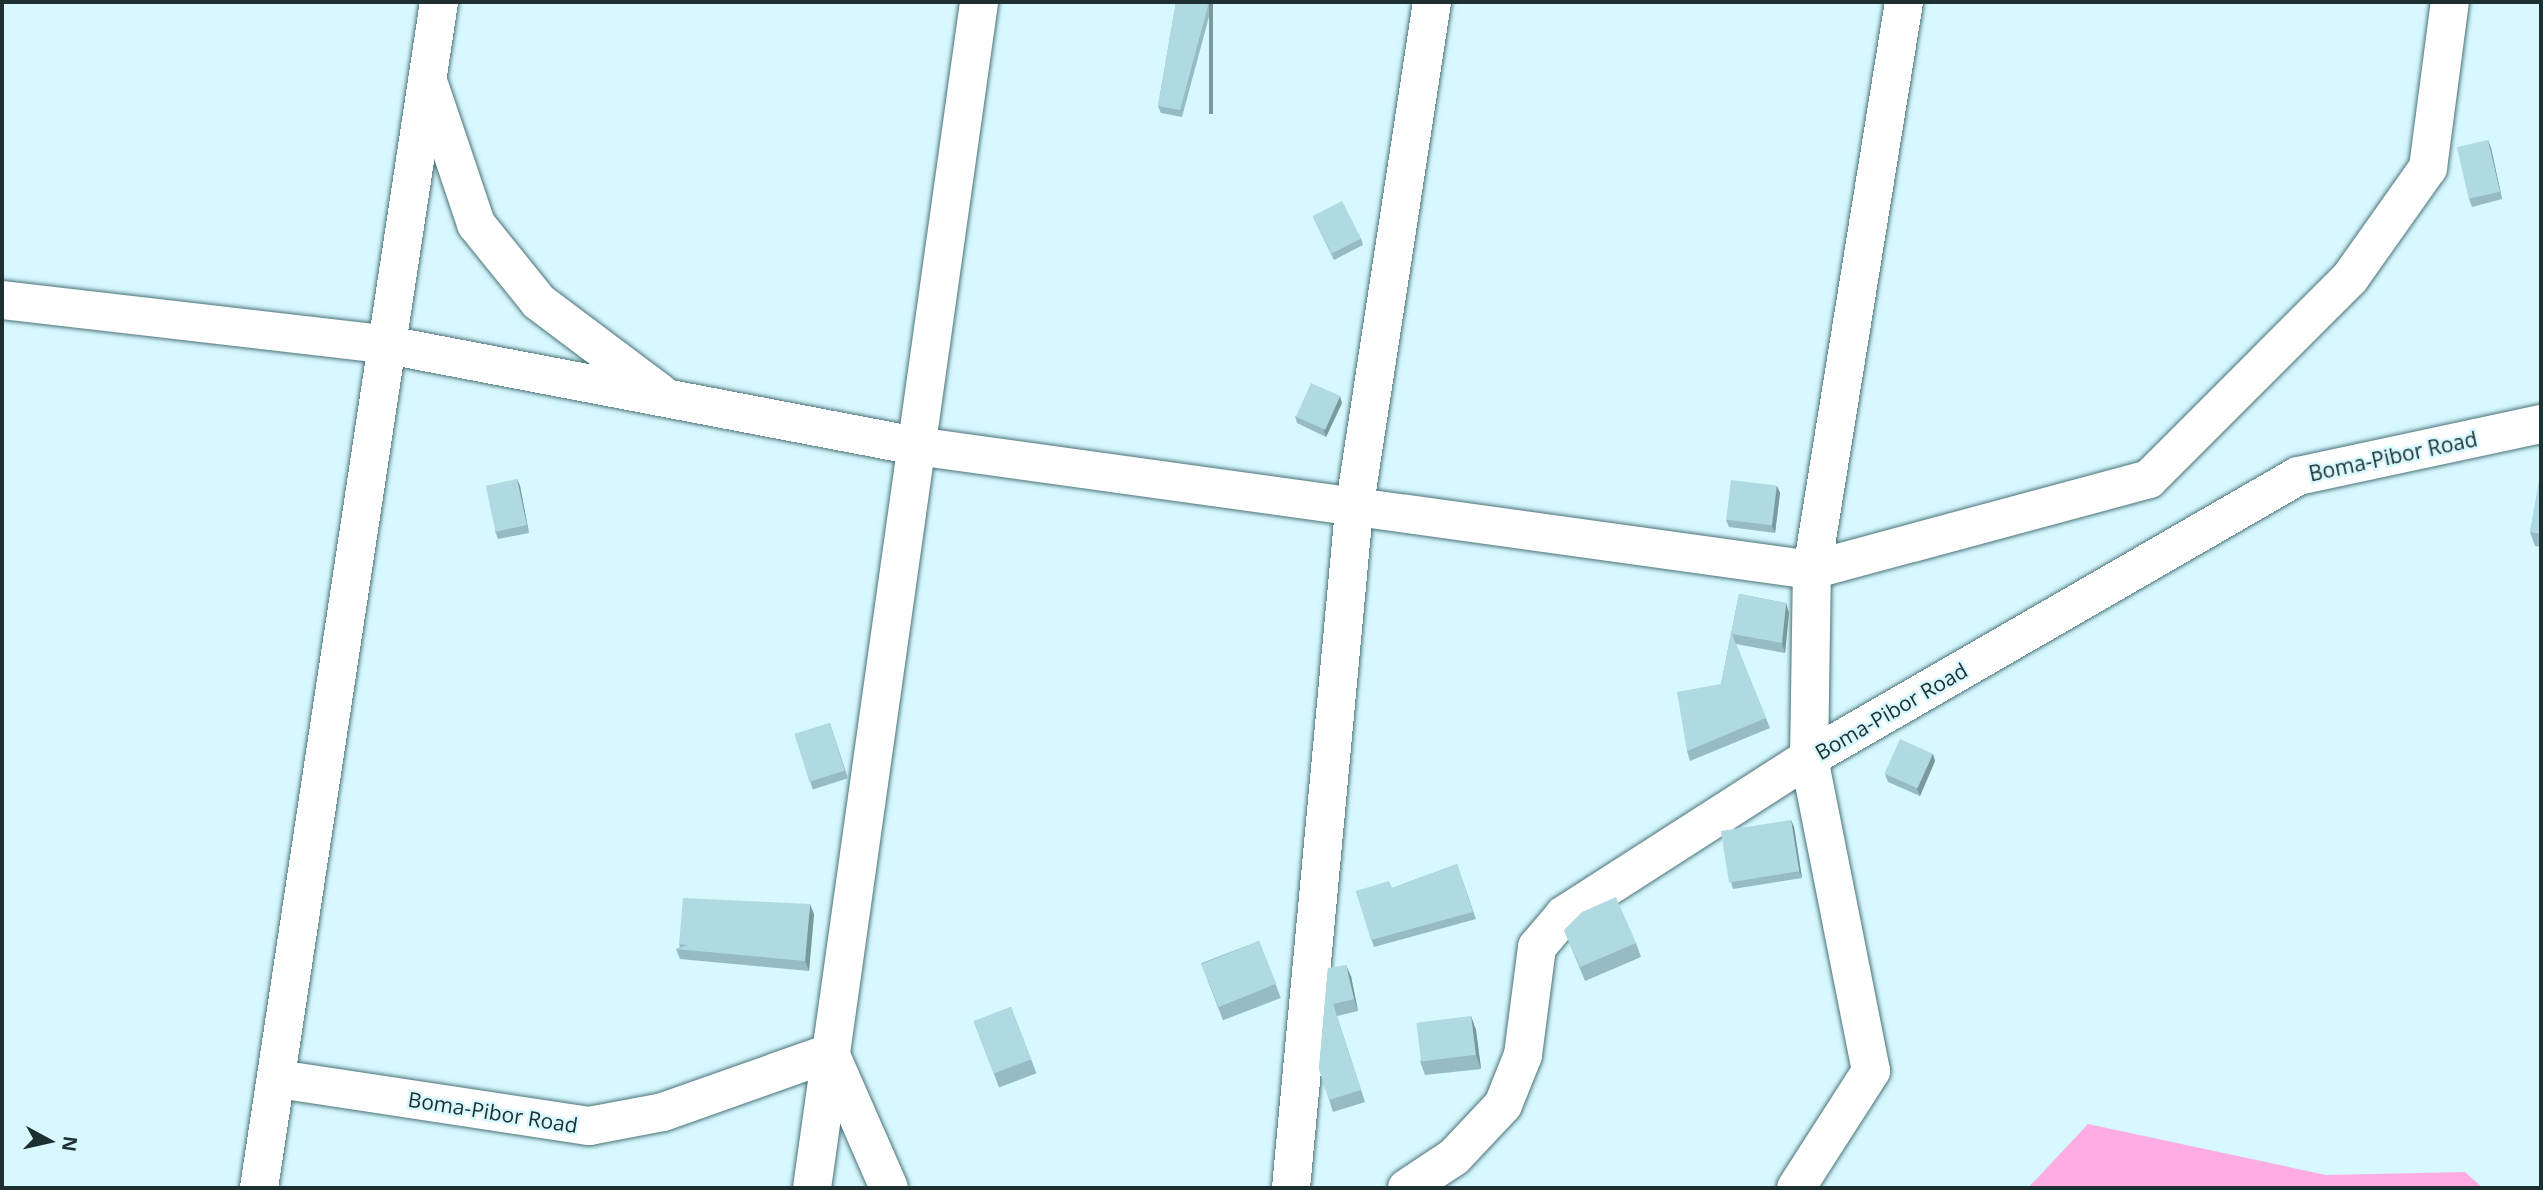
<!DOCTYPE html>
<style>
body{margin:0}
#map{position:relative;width:2543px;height:1190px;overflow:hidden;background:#d6f8fe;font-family:"Open Sans",sans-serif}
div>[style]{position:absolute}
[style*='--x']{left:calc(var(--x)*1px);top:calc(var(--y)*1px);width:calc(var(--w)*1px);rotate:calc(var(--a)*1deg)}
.green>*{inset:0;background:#fdade3}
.roads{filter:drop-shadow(0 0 2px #4a7278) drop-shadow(0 0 2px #4a7278)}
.street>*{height:38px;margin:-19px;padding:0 19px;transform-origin:19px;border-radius:19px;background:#fff}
.wall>*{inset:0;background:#96bbc2;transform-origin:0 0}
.shaded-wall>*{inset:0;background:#7a999e;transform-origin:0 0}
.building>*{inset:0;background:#afdae1;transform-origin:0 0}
span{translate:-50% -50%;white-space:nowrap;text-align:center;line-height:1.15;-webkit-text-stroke:5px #d6f8fe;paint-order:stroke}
.street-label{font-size:21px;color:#1e2f31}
.frame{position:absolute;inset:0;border:4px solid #1e2f31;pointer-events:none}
.north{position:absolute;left:14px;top:1106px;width:70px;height:70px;-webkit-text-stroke:5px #d6f8fe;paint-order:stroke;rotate:98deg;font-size:19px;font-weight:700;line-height:28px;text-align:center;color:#1e2f31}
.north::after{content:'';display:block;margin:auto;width:24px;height:32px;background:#1e2f31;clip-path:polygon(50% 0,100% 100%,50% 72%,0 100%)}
</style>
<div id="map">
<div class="green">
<i style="clip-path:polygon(2088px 1124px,2326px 1175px,2465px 1172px,2483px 1188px,2028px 1188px)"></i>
</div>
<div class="roads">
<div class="street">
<i style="--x:430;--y:87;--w:145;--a:71.4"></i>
<i style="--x:476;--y:224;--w:100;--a:51.1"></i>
<i style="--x:539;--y:302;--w:150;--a:36.9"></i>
<i style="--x:2;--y:300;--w:389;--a:6.6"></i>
<i style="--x:388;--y:345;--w:538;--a:10.83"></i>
<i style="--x:916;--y:446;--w:905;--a:7.88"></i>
<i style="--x:1812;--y:570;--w:349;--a:-15.1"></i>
<i style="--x:2149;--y:479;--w:284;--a:-45"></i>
<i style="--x:2350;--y:278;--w:135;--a:-54.7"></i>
<i style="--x:2428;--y:168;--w:167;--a:-82.5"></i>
<i style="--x:278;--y:1079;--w:315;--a:8.6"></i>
<i style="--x:589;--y:1126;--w:75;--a:-10.7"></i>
<i style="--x:663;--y:1112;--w:177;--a:-19.5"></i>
<i style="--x:830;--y:1053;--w:147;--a:66.4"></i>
<i style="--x:259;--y:1188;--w:1200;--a:-81.37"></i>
<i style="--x:812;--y:1188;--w:1198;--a:-81.98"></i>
<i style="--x:1291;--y:1188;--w:681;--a:-84.69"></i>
<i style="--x:1354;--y:510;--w:514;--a:-81.27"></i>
<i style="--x:1407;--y:1188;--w:56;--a:-33.4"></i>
<i style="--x:1454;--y:1157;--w:71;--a:-46.7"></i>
<i style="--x:1503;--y:1105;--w:54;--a:-68.2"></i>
<i style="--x:1523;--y:1055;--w:109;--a:-82.6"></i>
<i style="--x:1537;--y:947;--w:42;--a:-49.8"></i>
<i style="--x:1564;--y:915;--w:291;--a:-32.7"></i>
<i style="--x:1809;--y:758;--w:564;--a:-29.97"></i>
<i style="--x:2298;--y:476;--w:249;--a:-12.1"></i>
<i style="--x:1796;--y:1188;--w:139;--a:-57.3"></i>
<i style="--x:1871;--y:1071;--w:319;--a:-101.2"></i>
<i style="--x:1809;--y:758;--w:188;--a:-89.1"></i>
<i style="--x:1812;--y:570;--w:575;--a:-80.8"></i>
</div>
</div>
<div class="wall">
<i style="clip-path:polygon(1176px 2px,1213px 2px,1182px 117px,1161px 113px,1158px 106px)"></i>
<i style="clip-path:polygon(2488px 140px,2491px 148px,2502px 199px,2472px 207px,2469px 199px)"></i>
<i style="clip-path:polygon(1313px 217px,1361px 238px,1363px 245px,1334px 260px)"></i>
<i style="clip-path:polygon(1342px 403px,1326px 437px,1297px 423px,1295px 416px)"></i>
<i style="clip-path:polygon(2541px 476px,2541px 547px,2535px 546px,2530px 532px)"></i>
<i style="clip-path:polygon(517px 479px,520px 486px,529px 533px,498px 539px,495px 531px)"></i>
<i style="clip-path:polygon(1777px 486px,1780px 493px,1775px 533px,1729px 527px,1726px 520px)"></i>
<i style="clip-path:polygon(1739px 594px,1786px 603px,1789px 613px,1785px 653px,1736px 644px,1770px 728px,1690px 761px,1687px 751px,1721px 684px)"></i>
<i style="left:830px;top:723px;width:58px;height:37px;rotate:72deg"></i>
<i style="clip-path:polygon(1933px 754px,1935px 761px,1920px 796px,1888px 782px,1885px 774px)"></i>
<i style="clip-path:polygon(1791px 820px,1794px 827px,1802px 878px,1733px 889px,1731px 882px)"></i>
<i style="clip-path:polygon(1457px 864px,1476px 919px,1374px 947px,1356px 891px,1392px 888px)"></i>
<i style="clip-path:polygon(814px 914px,809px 971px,680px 959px,676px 949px,680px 947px,679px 944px)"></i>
<i style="clip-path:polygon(1564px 930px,1636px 943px,1641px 957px,1585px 981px)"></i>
<i style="left:1259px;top:941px;width:61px;height:62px;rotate:69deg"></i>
<i style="clip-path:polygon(1328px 968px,1351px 976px,1358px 1011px,1337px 1016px,1365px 1102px,1333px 1112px,1319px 1069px)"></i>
<i style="left:1011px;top:1007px;width:71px;height:40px;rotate:69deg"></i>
<i style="clip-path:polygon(1471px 1016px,1476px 1030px,1481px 1069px,1425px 1075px,1420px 1061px)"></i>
</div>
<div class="shaded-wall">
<i style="left:1209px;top:2px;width:4px;height:112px"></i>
<i style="clip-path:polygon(2488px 140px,2491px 148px,2502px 199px,2500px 192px)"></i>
<i style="clip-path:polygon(1340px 396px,1342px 403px,1326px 437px,1324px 430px)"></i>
<i style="clip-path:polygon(517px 479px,520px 486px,529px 533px,527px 525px)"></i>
<i style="clip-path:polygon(1777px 486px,1780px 493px,1775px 533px,1772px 526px)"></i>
<i style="clip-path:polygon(1786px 603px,1789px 613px,1785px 653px,1782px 643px)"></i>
<i style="clip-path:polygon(1933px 754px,1935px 761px,1920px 796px,1917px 789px)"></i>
<i style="clip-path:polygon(1791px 820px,1794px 827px,1802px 878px,1799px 871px)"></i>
<i style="clip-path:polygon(810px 904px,814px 914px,809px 971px,805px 961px)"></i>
<i style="clip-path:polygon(1346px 965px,1351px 976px,1358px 1011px,1354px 999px)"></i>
<i style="clip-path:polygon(1471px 1016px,1476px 1030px,1481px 1069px,1476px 1055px)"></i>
</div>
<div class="building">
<i style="clip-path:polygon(1176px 2px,1209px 2px,1180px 110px,1158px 106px)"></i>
<i style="left:2488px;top:140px;width:53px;height:32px;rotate:77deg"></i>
<i style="left:1342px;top:201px;width:42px;height:33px;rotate:63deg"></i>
<i style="left:1311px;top:383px;width:32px;height:37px;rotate:24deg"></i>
<i style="clip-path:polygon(2540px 475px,2541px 476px,2541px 534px,2530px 532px)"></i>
<i style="left:517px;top:479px;width:47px;height:32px;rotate:78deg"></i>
<i style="left:1731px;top:480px;width:46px;height:40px;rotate:7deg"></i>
<i style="clip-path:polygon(1739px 594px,1786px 603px,1782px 643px,1732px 634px,1766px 718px,1687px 751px,1677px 692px,1721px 684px)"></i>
<i style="left:830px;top:723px;width:50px;height:37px;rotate:73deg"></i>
<i style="left:1900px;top:739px;width:36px;height:38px;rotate:24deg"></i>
<i style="left:1791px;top:820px;width:52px;height:71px;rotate:81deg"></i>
<i style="clip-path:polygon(1457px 864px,1473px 912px,1371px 940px,1356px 891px,1389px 881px,1392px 888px)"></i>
<i style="clip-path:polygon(1616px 897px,1636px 943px,1580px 967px,1564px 930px,1582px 912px)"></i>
<i style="clip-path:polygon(683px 898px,810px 904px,805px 961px,676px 949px,687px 945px,679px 944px)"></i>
<i style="left:1259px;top:941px;width:46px;height:62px;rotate:68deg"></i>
<i style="clip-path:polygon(1346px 965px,1354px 999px,1333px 1004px,1361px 1090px,1329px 1100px,1319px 1069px,1328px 968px)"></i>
<i style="left:1011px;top:1007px;width:56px;height:40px;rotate:69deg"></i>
<i style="left:1471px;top:1016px;width:39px;height:55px;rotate:83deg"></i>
</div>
<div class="street-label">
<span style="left:2393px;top:456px;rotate:-12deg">Boma-Pibor Road</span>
<span style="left:1891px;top:711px;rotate:-30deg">Boma-Pibor Road</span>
<span style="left:493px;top:1112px;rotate:9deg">Boma-Pibor Road</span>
</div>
<div class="frame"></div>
<div class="north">N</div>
</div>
